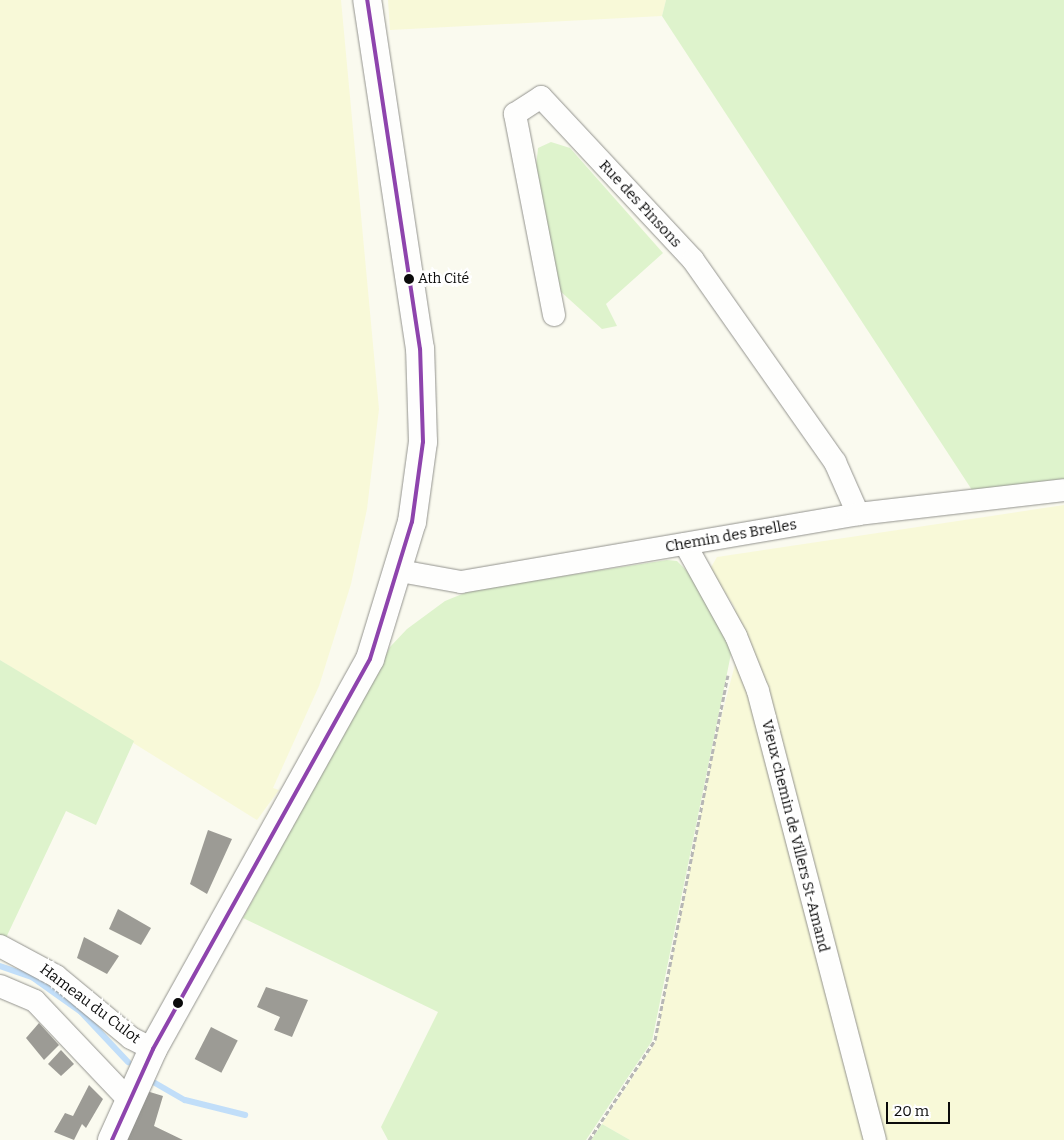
<!DOCTYPE html>
<meta charset="utf-8">
<style>
body{margin:0}
#map{position:relative;width:1064px;height:1140px;overflow:hidden;background:#fafaef;font-family:Bitter,serif}
div>[style]{position:absolute}
[style*='--x']{left:calc(var(--x)*1px);top:calc(var(--y)*1px);width:calc(var(--w)*1px);rotate:calc(var(--a)*1deg)}
.farmland>*{inset:0;background:#f8f9d8}
.green>*{inset:0;background:#def3cc}
.stream>*{height:6px;margin:-3px;padding:0 3px;transform-origin:3px;border-radius:3px;background:#c1def9}
.building>*{inset:0;background:#9c9b95;transform-origin:0 0}
.path>*{height:3px;margin-top:-1.5px;transform-origin:0;background:repeating-linear-gradient(90deg,#b7b7b5 0 5px,transparent 0 7.5px)}
.roads{filter:drop-shadow(0 0 1px #93938e) drop-shadow(0 0 1px #93938e)}
.minor>*{height:22px;margin:-11px;padding:0 11px;transform-origin:11px;border-radius:11px;background:#fefefd}
.tertiary>*{height:28px;margin:-14px;padding:0 14px;transform-origin:14px;border-radius:14px;background:#fefefd}
.bus-1>*{height:4px;margin:-2px;padding:0 2px;transform-origin:2px;border-radius:2px;background:#8e44ad}
.dots>*{width:14px;height:14px;translate:-50% -50%;box-sizing:border-box;border:2px solid #fff;border-radius:50%}
span{translate:-50% -50%;white-space:nowrap;text-align:center;line-height:1.15;-webkit-text-stroke:5px #fff;paint-order:stroke}
.bus-label{font-size:14px;color:#0b0b0b}
.left{translate:0 -50%;text-align:left}
.street-label{font-size:15px;color:#0b0b0b}
.scale{position:absolute;left:886px;top:1102px;width:64px;height:22px;box-sizing:border-box;border:2px solid #0b0b0b;border-top:0;padding-left:6px;font-size:15px;line-height:18px;white-space:nowrap;color:#0b0b0b;-webkit-text-stroke:4px #fff;paint-order:stroke}
</style>
<div id="map">
<div class="farmland">
<i style="clip-path:polygon(0 0,341px 0,379px 409px,367px 509px,351px 584px,319px 686px,273px 788px,279px 790px,257px 820px,0 660px)"></i>
<i style="clip-path:polygon(388px 0,666px 0,662px 16px,390px 30px)"></i>
<i style="clip-path:polygon(1064px 505px,1064px 1140px,881px 1140px,728px 612px,735px 608px,710px 569px,717px 557px)"></i>
<i style="clip-path:polygon(738px 653px,869px 1140px,630px 1140px,602px 1124px,655px 1043px,715px 741px)"></i>
</div>
<div class="green">
<i style="clip-path:polygon(666px 0,1064px 0,1064px 479px,972px 490px,662px 16px)"></i>
<i style="clip-path:polygon(551px 142px,570px 148px,663px 253px,606px 304px,617px 326px,602px 329px,559px 290px,536px 167px,538px 148px)"></i>
<i style="clip-path:polygon(667px 560px,677px 561px,687px 571px,733px 644px,652px 1041px,586px 1140px,388px 1140px,381px 1127px,438px 1012px,243px 918px,390px 647px,407px 629px,445px 601px,472px 590px)"></i>
<i style="clip-path:polygon(0 660px,134px 741px,96px 825px,66px 811px,4px 942px,0 941px)"></i>
<i style="clip-path:polygon(602px 1124px,630px 1140px,591px 1140px)"></i>
</div>
<div class="stream">
<i style="--x:0;--y:966;--w:34;--a:19"></i>
<i style="--x:32;--y:977;--w:60;--a:35.5"></i>
<i style="--x:81;--y:1012;--w:69;--a:46.8"></i>
<i style="--x:155;--y:1083;--w:34;--a:30"></i>
<i style="--x:185;--y:1100;--w:62;--a:14"></i>
</div>
<div class="building">
<i style="clip-path:polygon(208px 830px,232px 839px,207px 894px,190px 884px)"></i>
<i style="clip-path:polygon(118px 909px,151px 928px,141px 945px,109px 929px)"></i>
<i style="clip-path:polygon(84px 937px,119px 956px,107px 974px,77px 958px)"></i>
<i style="clip-path:polygon(266px 987px,308px 1000px,292px 1037px,274px 1030px,280px 1017px,257px 1007px)"></i>
<i style="clip-path:polygon(39px 1023px,59px 1045px,44px 1060px,26px 1038px)"></i>
<i style="left:211px;top:1027px;width:30px;height:36px;rotate:27deg"></i>
<i style="clip-path:polygon(61px 1050px,74px 1064px,61px 1076px,48px 1064px)"></i>
<i style="clip-path:polygon(89px 1085px,103px 1099px,86px 1128px,82px 1124px,74px 1140px,54px 1132px,65px 1113px,73px 1116px)"></i>
<i style="clip-path:polygon(140px 1089px,163px 1096px,154px 1126px,183px 1140px,120px 1140px)"></i>
</div>
<div class="path">
<i style="--x:589;--y:1140;--w:120;--a:-56.6"></i>
<i style="--x:655;--y:1040;--w:372;--a:-78.7"></i>
</div>
<div class="roads">
<div class="minor">
<i style="--x:554;--y:315;--w:205;--a:-101"></i>
<i style="--x:515;--y:114;--w:31;--a:-33"></i>
<i style="--x:541;--y:97;--w:223;--a:47"></i>
<i style="--x:693;--y:260;--w:247;--a:54.9"></i>
<i style="--x:835;--y:462;--w:57;--a:66.1"></i>
<i style="--x:685;--y:544;--w:105;--a:61"></i>
<i style="--x:736;--y:636;--w:59;--a:68.2"></i>
<i style="--x:758;--y:691;--w:464;--a:75.4"></i>
<i style="--x:400;--y:571;--w:62;--a:10.2"></i>
<i style="--x:461;--y:582;--w:403;--a:-9.7"></i>
<i style="--x:858;--y:514;--w:207;--a:-6.6"></i>
<i style="--x:0;--y:946;--w:64;--a:28.2"></i>
<i style="--x:56;--y:976;--w:97;--a:39.6"></i>
<i style="--x:131;--y:1038;--w:25;--a:27"></i>
<i style="--x:0;--y:986;--w:38;--a:23"></i>
<i style="--x:35;--y:1001;--w:138;--a:46.5"></i>
</div>
<div class="tertiary">
<i style="--x:112;--y:1140;--w:100;--a:-65.7"></i>
<i style="--x:153;--y:1049;--w:446;--a:-60.9"></i>
<i style="--x:370;--y:659;--w:143;--a:-73"></i>
<i style="--x:412;--y:522;--w:81;--a:-82.2"></i>
<i style="--x:423;--y:442;--w:93;--a:-91.8"></i>
<i style="--x:420;--y:349;--w:353;--a:-98.6"></i>
</div>
</div>
<div class="bus-1">
<i style="--x:112;--y:1140;--w:100;--a:-65.7"></i>
<i style="--x:153;--y:1049;--w:446;--a:-60.9"></i>
<i style="--x:370;--y:659;--w:143;--a:-73"></i>
<i style="--x:412;--y:522;--w:81;--a:-82.2"></i>
<i style="--x:423;--y:442;--w:93;--a:-91.8"></i>
<i style="--x:420;--y:349;--w:353;--a:-98.6"></i>
</div>
<div class="dots">
<i style="left:409px;top:279px;background:#0b0b0b"></i>
<i style="left:178px;top:1003px;background:#0b0b0b"></i>
</div>
<div class="bus-label">
<span class="left" style="left:418px;top:279px">Ath Cité</span>
</div>
<div class="street-label">
<span style="left:640px;top:204px;rotate:47deg">Rue des Pinsons</span>
<span style="left:731px;top:536px;rotate:-10deg">Chemin des Brelles</span>
<span style="left:795px;top:836px;rotate:76deg">Vieux chemin de Villers St-Amand</span>
<span style="left:90px;top:1004px;rotate:37deg">Hameau du Culot</span>
</div>
<div class="scale">20 m</div>
</div>
